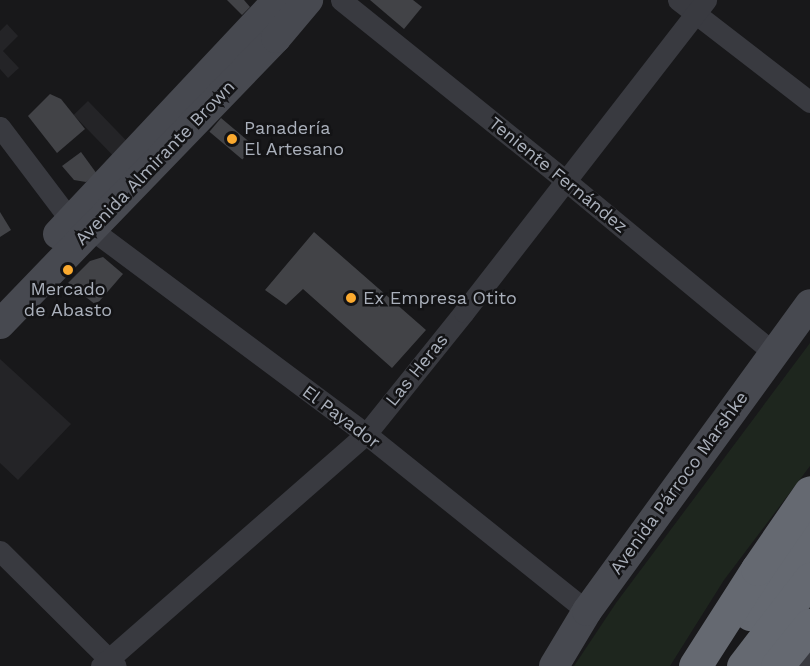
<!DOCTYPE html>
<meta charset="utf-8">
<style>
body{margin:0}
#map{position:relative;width:810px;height:666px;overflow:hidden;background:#18181a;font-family:"Work Sans",sans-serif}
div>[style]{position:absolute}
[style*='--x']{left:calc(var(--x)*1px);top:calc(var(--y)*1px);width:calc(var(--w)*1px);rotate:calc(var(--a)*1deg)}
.built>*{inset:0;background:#242427;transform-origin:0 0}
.green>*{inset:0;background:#1e261e}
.building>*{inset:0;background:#424347;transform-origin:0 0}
.street>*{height:21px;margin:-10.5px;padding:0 10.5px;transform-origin:10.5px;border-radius:10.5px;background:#393a40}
.secondary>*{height:30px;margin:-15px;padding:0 15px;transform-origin:15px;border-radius:15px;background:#474950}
.highway>*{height:33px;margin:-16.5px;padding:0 16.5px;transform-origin:16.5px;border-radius:16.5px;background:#656971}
.dots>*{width:16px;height:16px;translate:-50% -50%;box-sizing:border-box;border:3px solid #131315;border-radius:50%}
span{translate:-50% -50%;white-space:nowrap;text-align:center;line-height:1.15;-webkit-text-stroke:5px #131315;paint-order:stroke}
.poi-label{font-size:18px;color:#aab0bb}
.left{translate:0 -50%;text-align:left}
.street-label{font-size:18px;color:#aab0bb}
</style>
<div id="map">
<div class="built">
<i style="clip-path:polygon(7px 24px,18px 36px,3px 51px,19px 68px,8px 78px,0 69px,0 31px)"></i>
<i style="left:88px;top:101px;width:58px;height:20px;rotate:46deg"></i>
<i style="clip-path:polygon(0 359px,71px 424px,18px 480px,0 463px)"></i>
</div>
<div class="green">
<i style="clip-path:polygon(810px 343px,810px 466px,724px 580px,670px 666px,574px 666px,616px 603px)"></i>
</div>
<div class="building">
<i style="clip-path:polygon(227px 0,244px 0,250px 7px,242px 15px)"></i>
<i style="clip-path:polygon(370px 0,413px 0,422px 7px,404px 29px)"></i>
<i style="clip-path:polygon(50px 94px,61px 99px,85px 129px,57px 153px,28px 116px)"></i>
<i style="left:221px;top:118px;width:43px;height:18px;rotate:40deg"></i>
<i style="clip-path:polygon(81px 152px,97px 174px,86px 182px,74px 180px,62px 166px)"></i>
<i style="clip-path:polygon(0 212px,11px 230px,0 237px)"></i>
<i style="clip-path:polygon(314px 232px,426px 330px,392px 368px,303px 289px,286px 305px,265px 290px)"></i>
<i style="clip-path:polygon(103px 257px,123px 274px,96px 305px,68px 283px,90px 261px)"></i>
</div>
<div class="street">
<i style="--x:341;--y:0;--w:289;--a:38.8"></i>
<i style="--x:566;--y:181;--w:268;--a:39.6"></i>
<i style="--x:678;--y:0;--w:167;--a:37.7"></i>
<i style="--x:0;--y:127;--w:118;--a:52.9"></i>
<i style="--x:71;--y:221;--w:22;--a:22"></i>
<i style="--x:91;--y:229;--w:343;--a:36.7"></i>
<i style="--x:366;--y:434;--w:283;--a:38.7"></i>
<i style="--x:0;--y:551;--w:163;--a:44.8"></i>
<i style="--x:101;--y:666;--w:352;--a:-41.2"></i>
<i style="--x:366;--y:434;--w:156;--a:-51.2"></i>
<i style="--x:464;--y:312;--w:395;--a:-52.2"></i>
<i style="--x:802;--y:666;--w:14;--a:-54"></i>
</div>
<div class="secondary">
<i style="--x:58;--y:234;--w:321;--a:-46.8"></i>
<i style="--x:0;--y:324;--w:397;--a:-46"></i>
<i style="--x:276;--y:38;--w:50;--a:-49.9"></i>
<i style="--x:554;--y:666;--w:64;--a:-59"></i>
<i style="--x:587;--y:611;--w:379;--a:-54"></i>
</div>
<div class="highway">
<i style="--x:750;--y:614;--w:98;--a:-52.1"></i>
<i style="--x:695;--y:666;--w:115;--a:-57.4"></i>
<i style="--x:757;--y:569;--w:93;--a:-55.5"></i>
<i style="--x:743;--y:666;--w:110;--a:-52.4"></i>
<i style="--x:777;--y:666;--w:53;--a:-51.2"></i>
</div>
<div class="dots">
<i style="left:232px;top:139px;background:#fbaa2f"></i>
<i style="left:68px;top:270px;background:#fbaa2f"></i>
<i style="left:351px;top:298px;background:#fbaa2f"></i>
</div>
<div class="poi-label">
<span class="left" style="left:244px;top:139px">Panadería<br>El Artesano</span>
<span style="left:68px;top:300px">Mercado<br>de Abasto</span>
<span class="left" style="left:363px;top:298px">Ex Empresa Otito</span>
</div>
<div class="street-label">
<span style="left:155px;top:163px;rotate:-46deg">Avenida Almirante Brown</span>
<span style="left:558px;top:175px;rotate:39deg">Teniente Fernández</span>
<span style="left:417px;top:370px;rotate:-51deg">Las Heras</span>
<span style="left:341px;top:417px;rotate:37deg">El Payador</span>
<span style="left:679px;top:483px;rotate:-54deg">Avenida Párroco Marshke</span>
</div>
</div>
